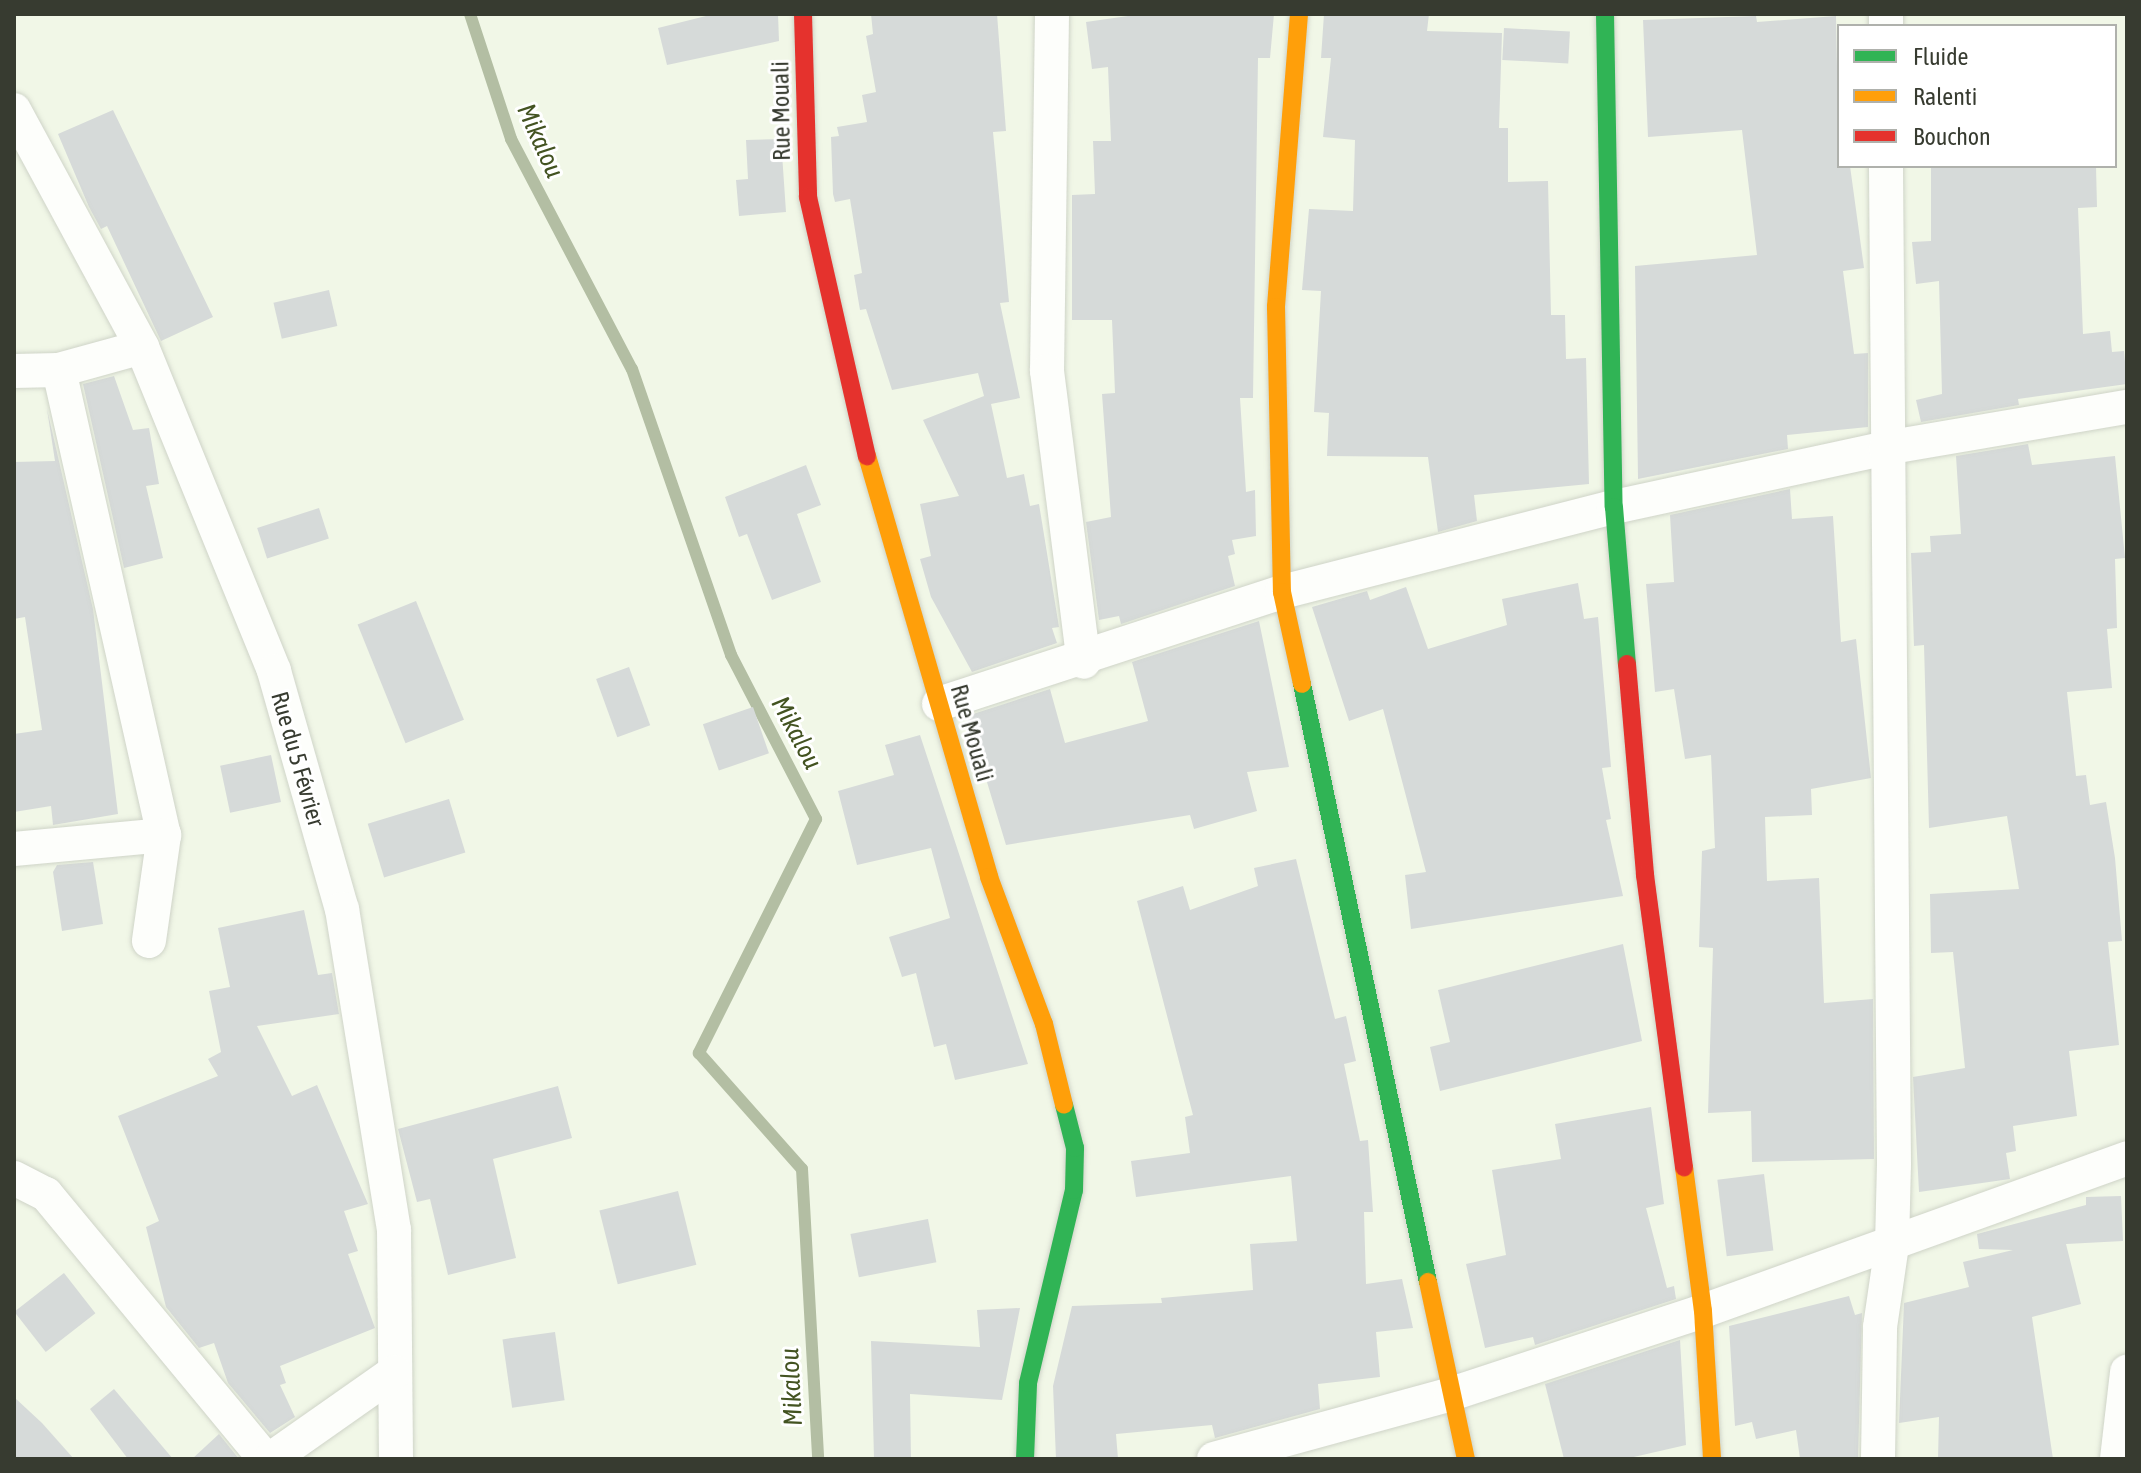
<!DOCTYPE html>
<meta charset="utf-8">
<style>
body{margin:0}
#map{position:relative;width:2141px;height:1473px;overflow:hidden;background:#f1f7e7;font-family:"Asap Condensed",sans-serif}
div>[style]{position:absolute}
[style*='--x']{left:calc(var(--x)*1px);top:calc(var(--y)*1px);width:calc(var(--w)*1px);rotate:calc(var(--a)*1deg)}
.stream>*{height:12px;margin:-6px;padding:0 6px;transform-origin:6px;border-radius:6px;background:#b3bea3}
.building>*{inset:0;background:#d6dad9;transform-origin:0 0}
.roads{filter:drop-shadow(0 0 2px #cfd4c8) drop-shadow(0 0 2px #cfd4c8)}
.street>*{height:34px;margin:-17px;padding:0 17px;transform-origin:17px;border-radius:17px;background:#fdfefb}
.fast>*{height:18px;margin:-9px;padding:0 9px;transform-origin:9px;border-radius:9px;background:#30b455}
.slow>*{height:18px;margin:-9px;padding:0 9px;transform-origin:9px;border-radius:9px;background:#ff9f0a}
.jam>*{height:18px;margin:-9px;padding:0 9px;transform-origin:9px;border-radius:9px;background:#e5322d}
span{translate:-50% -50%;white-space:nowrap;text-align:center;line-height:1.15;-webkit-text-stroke:6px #fff;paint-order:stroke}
.street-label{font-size:24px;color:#373b30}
.water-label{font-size:26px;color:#435321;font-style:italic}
.frame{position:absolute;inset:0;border:16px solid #373b30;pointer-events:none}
.legend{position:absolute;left:1837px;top:24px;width:280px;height:144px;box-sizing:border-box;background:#fff;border:2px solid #afb1ac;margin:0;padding:10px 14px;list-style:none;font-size:24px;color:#373b30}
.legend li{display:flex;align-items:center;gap:16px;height:40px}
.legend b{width:40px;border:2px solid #afb1ac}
</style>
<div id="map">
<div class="stream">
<i style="--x:470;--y:14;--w:132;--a:71.8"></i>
<i style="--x:511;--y:139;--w:260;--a:62.3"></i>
<i style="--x:632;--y:369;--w:303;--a:70.9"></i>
<i style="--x:731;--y:655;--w:185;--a:62.6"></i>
<i style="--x:816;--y:819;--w:262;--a:116.6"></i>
<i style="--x:699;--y:1053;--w:155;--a:48.4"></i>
<i style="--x:802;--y:1169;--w:290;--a:86.8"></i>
</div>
<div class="building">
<i style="clip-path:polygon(714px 14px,778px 14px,779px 41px,667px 65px,658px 28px)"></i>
<i style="clip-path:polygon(871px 14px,997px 14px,1006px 131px,993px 132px,1009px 302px,1000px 303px,1020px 398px,991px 404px,1007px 478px,1024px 474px,1030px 506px,1039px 504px,1059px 627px,1052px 628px,1057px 643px,972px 672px,931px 597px,920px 559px,931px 556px,920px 504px,959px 496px,923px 420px,984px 396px,978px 373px,892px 390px,866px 309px,860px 310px,854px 275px,862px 273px,850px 199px,835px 202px,833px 194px,831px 137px,839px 136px,837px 127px,867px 122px,862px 95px,876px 92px,866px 36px,873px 34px)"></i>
<i style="clip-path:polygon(1142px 14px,1274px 14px,1270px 58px,1258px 58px,1253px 398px,1240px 398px,1246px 492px,1255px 490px,1256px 536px,1232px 540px,1235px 554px,1228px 556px,1235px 586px,1121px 624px,1119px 616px,1099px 620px,1086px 522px,1111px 517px,1102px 394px,1115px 393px,1112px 320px,1072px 320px,1072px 195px,1095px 194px,1093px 141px,1111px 141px,1108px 67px,1092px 69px,1086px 22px)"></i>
<i style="clip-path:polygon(1324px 14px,1429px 14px,1427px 31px,1502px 33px,1499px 128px,1508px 128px,1508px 182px,1548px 181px,1551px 315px,1565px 315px,1566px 359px,1586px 358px,1589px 484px,1474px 495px,1477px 521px,1438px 532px,1428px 457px,1327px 456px,1329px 413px,1314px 412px,1321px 291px,1302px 290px,1309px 209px,1353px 211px,1355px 140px,1323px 137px,1331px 58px,1321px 58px)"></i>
<i style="clip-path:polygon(1756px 16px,1757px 22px,1836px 16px,1839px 166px,1850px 166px,1864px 268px,1843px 271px,1854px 354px,1868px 353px,1868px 427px,1787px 435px,1788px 449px,1638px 479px,1635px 266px,1757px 255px,1742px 130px,1648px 137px,1643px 20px)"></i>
<i style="left:1504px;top:28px;width:66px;height:32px;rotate:3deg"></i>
<i style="clip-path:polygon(113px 110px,213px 317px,161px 341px,107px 226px,101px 229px,89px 207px,58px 134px)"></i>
<i style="clip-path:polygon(781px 139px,786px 212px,739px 216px,736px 180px,748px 179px,746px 140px)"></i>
<i style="clip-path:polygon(1931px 166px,2096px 166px,2097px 207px,2078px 208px,2083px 334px,2110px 331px,2112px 352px,2124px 351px,2127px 384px,2018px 399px,2019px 405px,1921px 422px,1916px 400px,1942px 394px,1939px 281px,1916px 284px,1912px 242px,1931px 241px)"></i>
<i style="left:329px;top:290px;width:37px;height:57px;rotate:77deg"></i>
<i style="clip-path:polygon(114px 376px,133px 430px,149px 428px,159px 484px,146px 486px,163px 558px,124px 568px,83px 384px)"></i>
<i style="clip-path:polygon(47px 409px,93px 609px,118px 814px,53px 825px,51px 806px,14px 812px,14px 734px,42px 730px,25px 617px,14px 619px,14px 462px,55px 461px)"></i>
<i style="clip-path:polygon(2028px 444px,2032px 465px,2115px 456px,2125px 558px,2115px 559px,2117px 628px,2107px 629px,2112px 688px,2067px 692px,2076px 776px,2086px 775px,2090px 805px,2106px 802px,2115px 858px,2122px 941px,2108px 942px,2119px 1045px,2069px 1051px,2077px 1116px,2013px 1126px,2016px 1151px,2006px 1153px,2010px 1179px,1919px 1192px,1913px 1077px,1965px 1068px,1953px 952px,1931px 953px,1930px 894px,2019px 889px,2007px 816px,1929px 828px,1924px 645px,1914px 646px,1911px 553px,1931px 552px,1930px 536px,1961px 534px,1956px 456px)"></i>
<i style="clip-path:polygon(806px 465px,821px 505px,797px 514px,821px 582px,772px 600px,747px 534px,739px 537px,725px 497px)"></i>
<i style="clip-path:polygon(1790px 489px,1792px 519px,1833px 516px,1841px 642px,1856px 639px,1871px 778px,1811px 789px,1812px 815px,1765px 817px,1767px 881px,1819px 878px,1824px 1003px,1873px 999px,1874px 1159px,1752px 1162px,1751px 1111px,1708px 1113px,1713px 948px,1699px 947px,1702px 851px,1715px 848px,1711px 755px,1685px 759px,1674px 689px,1655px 692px,1646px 584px,1674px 582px,1670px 515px)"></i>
<i style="left:319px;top:508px;width:32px;height:65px;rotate:72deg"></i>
<i style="clip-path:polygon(1578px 583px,1584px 619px,1598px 617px,1611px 767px,1602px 768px,1611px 819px,1606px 820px,1623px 896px,1411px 929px,1405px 875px,1426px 872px,1383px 709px,1349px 721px,1312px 607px,1367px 591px,1370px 600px,1406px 587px,1428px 649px,1507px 625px,1502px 599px)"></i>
<i style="left:416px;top:601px;width:128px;height:63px;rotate:68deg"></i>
<i style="clip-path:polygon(1259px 621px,1289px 767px,1247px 772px,1257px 811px,1194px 829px,1190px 815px,1006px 845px,967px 716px,1050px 689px,1065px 743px,1148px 721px,1132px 662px)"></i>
<i style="left:629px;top:667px;width:62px;height:35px;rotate:70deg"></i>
<i style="left:753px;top:707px;width:49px;height:53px;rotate:71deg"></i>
<i style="clip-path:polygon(920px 735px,1028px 1064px,955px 1080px,946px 1044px,934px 1047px,916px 973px,902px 977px,889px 937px,950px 918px,931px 848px,857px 865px,838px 791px,894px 775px,885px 745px)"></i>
<i style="left:271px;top:755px;width:48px;height:52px;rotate:78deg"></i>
<i style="left:449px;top:799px;width:56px;height:85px;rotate:73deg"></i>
<i style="clip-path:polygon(1296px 859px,1335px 1019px,1346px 1016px,1356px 1061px,1344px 1064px,1360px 1141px,1368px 1140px,1373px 1212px,1364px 1212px,1366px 1284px,1402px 1279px,1413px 1328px,1376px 1332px,1380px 1377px,1318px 1384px,1320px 1409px,1215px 1438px,1212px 1425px,1116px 1434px,1118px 1459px,1056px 1459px,1053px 1386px,1072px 1306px,1162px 1303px,1161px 1298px,1253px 1290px,1250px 1244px,1297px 1241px,1291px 1176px,1136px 1197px,1131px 1161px,1190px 1153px,1185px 1117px,1193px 1115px,1137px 901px,1183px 886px,1190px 910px,1258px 886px,1254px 868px)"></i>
<i style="clip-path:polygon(93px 862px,103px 924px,62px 931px,53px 872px,57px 865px)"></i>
<i style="clip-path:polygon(304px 910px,318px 975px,332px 973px,339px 1014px,257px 1026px,292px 1096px,317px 1085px,368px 1204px,344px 1211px,358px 1251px,348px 1254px,375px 1328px,280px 1366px,286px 1383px,280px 1385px,295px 1417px,270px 1433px,228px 1383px,214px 1343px,199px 1348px,166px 1307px,146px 1227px,159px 1221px,118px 1116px,218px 1076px,208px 1059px,221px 1052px,209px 991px,230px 987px,218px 928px)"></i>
<i style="clip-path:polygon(1623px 944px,1642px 1041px,1440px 1091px,1430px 1047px,1450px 1042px,1438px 990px)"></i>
<i style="clip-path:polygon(558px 1086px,572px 1138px,493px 1159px,516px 1258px,448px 1275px,430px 1199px,417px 1202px,398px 1129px)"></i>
<i style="clip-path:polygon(1651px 1107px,1664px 1204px,1646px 1208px,1667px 1288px,1674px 1286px,1676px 1299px,1535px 1345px,1533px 1337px,1485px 1348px,1466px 1264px,1506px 1255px,1492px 1170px,1561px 1159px,1555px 1124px)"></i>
<i style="left:1764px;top:1174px;width:77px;height:47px;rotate:83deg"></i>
<i style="left:678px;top:1191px;width:76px;height:81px;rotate:76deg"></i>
<i style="clip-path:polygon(2121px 1196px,2123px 1241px,2066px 1244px,2081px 1304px,2032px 1317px,2053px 1459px,1938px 1459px,1939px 1417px,1899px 1423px,1904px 1303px,1969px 1287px,1963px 1262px,2013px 1250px,1979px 1249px,1977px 1234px,2086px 1205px,2086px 1197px)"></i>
<i style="left:928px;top:1219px;width:44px;height:79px;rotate:79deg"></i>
<i style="left:64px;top:1273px;width:51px;height:63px;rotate:52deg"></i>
<i style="clip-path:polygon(1849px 1296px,1855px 1315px,1862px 1313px,1858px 1459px,1800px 1459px,1796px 1430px,1756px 1439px,1752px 1422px,1735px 1426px,1729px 1326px)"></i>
<i style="clip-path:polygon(1020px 1308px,1002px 1400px,910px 1394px,911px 1459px,874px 1459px,871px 1341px,980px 1347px,977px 1310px)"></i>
<i style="left:555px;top:1332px;width:69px;height:53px;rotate:82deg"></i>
<i style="clip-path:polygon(1680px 1340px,1686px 1445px,1625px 1459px,1564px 1459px,1545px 1384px)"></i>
<i style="clip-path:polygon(114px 1389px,173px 1459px,128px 1459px,90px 1409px)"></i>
<i style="clip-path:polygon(14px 1397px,42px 1423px,74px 1459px,14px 1459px)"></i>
<i style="clip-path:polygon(219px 1434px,239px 1459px,192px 1459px)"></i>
</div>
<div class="roads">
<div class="street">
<i style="--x:1052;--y:14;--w:357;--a:90.8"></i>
<i style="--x:1047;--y:371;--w:293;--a:82.8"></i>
<i style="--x:1886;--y:26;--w:12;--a:-90"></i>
<i style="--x:14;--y:110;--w:269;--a:61.6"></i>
<i style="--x:142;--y:347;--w:350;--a:67.8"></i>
<i style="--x:274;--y:671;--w:248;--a:74.1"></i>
<i style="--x:342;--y:909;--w:325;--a:80.8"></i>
<i style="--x:394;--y:1230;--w:229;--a:89.5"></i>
<i style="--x:59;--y:370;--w:477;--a:77.3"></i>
<i style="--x:164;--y:835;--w:107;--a:98.1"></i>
<i style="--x:14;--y:371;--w:45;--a:-1.3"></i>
<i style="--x:59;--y:370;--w:86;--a:-15.5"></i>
<i style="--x:939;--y:704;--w:361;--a:-18.1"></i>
<i style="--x:1282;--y:592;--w:343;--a:-14.4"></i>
<i style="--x:1614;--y:507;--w:278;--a:-12.2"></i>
<i style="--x:1886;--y:448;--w:244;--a:-9.7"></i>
<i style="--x:14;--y:849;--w:151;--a:-5.3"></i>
<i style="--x:14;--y:1178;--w:36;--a:27"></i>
<i style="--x:46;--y:1194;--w:344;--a:50.4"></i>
<i style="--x:271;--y:1459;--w:151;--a:-35.1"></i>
<i style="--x:1214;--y:1459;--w:246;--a:-15.3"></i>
<i style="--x:1451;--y:1394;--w:265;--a:-18.2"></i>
<i style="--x:1703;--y:1311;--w:451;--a:-19.8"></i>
<i style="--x:1878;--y:1459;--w:132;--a:-89.1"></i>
<i style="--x:1880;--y:1327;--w:83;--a:-81.7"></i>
<i style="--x:1892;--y:1245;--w:80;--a:-88.6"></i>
<i style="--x:1894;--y:1165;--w:999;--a:-90.46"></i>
<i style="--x:2117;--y:1459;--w:88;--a:-83.4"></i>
</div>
<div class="fast">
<i style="--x:1605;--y:14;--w:493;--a:89"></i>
<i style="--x:1614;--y:507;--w:158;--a:85.3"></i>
<i style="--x:1302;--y:684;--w:611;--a:78.1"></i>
<i style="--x:1025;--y:1459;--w:76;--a:-87.7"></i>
<i style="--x:1028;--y:1383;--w:198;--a:-76.6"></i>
<i style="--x:1074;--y:1190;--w:42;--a:-88.6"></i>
<i style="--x:1075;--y:1148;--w:44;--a:-104.3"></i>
</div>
<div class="slow">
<i style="--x:1299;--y:14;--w:294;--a:94.5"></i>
<i style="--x:1276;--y:307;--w:285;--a:88.8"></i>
<i style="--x:1282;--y:592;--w:94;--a:77.7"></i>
<i style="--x:867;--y:456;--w:438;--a:73.8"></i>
<i style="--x:989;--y:877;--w:157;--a:69.5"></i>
<i style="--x:1044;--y:1024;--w:83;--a:76.1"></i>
<i style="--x:1684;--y:1167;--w:145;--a:82.5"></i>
<i style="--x:1703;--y:1311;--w:148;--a:86.5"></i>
<i style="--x:1428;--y:1282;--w:181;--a:77.9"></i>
</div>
<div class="jam">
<i style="--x:803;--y:14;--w:183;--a:88.4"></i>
<i style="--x:808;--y:197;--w:266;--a:77.2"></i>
<i style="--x:1627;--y:664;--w:212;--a:85.1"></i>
<i style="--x:1645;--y:875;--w:295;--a:82.4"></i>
</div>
</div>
<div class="street-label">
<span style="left:781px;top:111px;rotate:-91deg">Rue Mouali</span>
<span style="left:972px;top:733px;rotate:74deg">Rue Mouali</span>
<span style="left:298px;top:759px;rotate:74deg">Rue du 5 Février</span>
</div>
<div class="water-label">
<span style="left:540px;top:141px;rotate:66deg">Mikalou</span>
<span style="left:796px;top:733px;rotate:62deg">Mikalou</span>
<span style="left:792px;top:1387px;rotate:-93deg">Mikalou</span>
</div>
<div class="frame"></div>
<ul class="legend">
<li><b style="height:10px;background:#30b455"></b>Fluide</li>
<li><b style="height:10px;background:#ff9f0a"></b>Ralenti</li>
<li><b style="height:10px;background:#e5322d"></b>Bouchon</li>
</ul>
</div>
